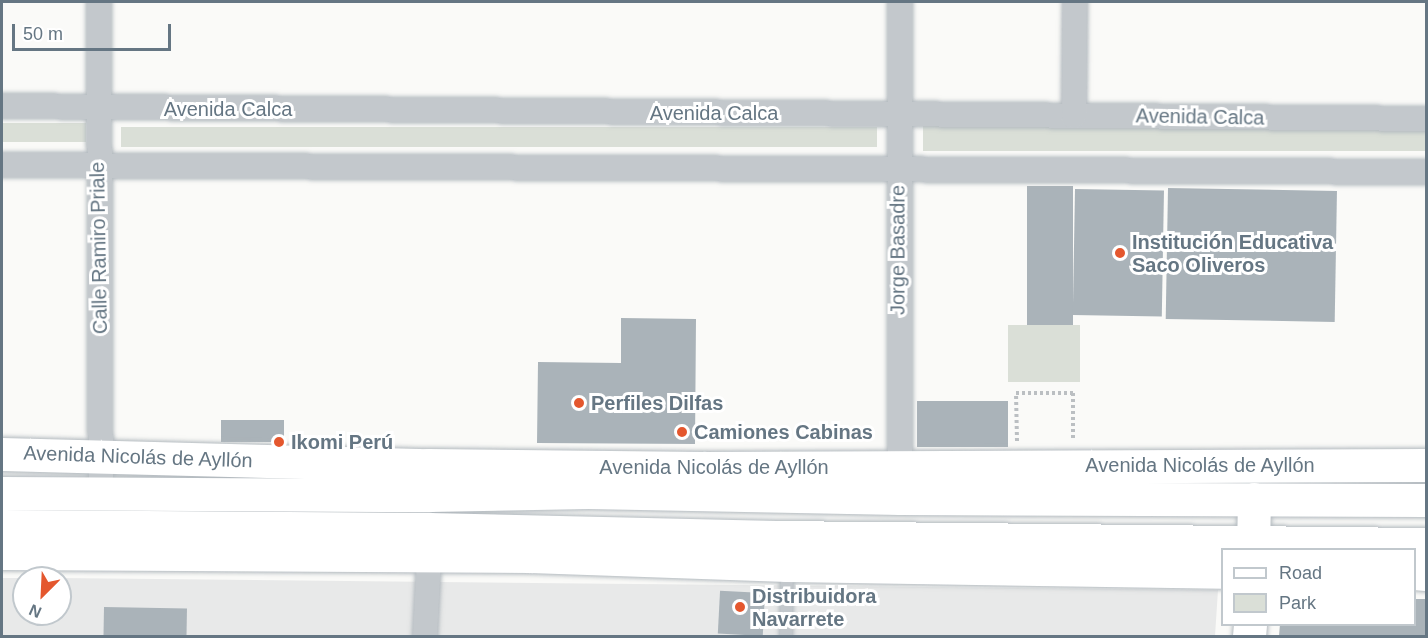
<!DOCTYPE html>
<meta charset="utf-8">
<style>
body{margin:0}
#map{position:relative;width:1428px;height:638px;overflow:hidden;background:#fafaf8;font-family:Helvetica,sans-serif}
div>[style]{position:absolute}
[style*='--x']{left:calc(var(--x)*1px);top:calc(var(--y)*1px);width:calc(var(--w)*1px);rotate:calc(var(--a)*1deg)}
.built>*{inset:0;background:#e8e9e9}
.green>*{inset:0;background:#dadfd7;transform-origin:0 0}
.building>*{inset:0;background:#aab3b9;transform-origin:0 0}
.path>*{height:4px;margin-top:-2px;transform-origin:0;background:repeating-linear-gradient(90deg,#bbbfc2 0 3px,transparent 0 6px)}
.roads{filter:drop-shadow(0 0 2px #b3babf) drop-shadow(0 0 2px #b3babf)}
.lane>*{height:12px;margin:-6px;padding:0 6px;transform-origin:6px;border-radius:6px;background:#c3c8cc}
.street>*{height:24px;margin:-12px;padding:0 12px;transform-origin:12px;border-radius:12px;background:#c3c8cc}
.secondary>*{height:33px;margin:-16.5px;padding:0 16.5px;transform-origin:16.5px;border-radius:16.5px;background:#fff}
.primary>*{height:33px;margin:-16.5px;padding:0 16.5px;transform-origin:16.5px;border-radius:16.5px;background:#fff}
.dots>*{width:16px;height:16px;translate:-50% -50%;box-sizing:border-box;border:3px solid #fff;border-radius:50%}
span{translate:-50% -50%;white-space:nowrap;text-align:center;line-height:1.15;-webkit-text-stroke:6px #fff;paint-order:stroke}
.street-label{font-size:20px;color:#657683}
.poi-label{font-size:20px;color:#657683;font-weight:700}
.left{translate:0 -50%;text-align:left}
.frame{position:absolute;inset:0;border:3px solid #657683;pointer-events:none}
.legend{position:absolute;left:1221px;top:548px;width:195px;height:78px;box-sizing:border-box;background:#fff;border:2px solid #c1c8cd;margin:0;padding:8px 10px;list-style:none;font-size:18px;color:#657683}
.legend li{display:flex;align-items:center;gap:12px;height:30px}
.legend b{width:30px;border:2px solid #c1c8cd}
.north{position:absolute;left:12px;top:566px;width:60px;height:60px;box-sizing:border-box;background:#fff;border:2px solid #c1c8cd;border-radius:50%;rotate:204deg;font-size:16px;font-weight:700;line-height:24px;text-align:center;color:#657683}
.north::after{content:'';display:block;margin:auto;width:21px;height:27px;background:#e4572e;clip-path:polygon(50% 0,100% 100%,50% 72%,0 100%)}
.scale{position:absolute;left:12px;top:24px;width:159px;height:27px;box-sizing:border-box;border:3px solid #657683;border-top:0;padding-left:8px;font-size:18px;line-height:21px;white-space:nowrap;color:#657683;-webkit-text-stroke:4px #fff;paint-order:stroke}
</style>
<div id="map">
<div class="built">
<i style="clip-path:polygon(2px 578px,26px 578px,24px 614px,60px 614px,60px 578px,1218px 590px,1215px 636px,2px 636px)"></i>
</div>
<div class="green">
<i style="left:2px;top:123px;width:84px;height:19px"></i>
<i style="left:923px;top:125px;width:503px;height:26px"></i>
<i style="left:121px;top:127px;width:756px;height:20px"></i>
<i style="left:1008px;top:325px;width:72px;height:57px"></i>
</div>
<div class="building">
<i style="left:1073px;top:186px;width:139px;height:46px;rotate:90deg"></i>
<i style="left:1168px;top:188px;width:169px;height:131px;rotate:1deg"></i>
<i style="left:1075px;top:189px;width:89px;height:126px;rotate:1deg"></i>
<i style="clip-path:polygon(621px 318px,696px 319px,695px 444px,537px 443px,538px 362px,621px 363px)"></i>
<i style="left:917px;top:401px;width:91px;height:46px"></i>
<i style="left:221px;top:420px;width:63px;height:22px"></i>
<i style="left:765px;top:593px;width:43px;height:45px;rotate:93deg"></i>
<i style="clip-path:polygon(1414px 599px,1426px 599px,1426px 636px,1279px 636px,1280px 624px,1414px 624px)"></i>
<i style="left:104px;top:607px;width:83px;height:29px;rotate:1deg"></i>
</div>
<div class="path">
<i style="--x:1017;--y:441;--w:48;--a:-91.2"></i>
<i style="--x:1016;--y:393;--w:57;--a:0"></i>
<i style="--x:1073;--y:393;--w:47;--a:90"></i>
</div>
<div class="roads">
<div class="lane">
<i style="--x:786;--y:636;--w:70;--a:-89.2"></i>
</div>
<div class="street">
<i style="--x:99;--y:2;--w:492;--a:89.8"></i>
<i style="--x:900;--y:2;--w:480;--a:90"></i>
<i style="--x:2;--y:106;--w:1424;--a:0.52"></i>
<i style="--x:1074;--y:116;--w:114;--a:-89.5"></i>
<i style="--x:2;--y:165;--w:1424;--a:0.28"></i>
<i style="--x:425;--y:636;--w:97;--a:-87"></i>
</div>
<div class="secondary">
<i style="--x:2;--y:454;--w:426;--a:1.5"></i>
<i style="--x:428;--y:465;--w:276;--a:0.6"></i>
<i style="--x:704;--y:468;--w:722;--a:-0.24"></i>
<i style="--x:1253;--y:550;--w:51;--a:-88.9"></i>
<i style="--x:2;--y:553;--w:528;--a:0.33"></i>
<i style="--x:530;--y:556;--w:257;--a:2"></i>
<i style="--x:787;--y:565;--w:435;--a:0.9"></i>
<i style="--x:1414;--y:573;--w:12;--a:5"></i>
<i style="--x:1249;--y:636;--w:12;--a:-85"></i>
</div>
<div class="primary">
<i style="--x:647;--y:480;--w:58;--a:-11.9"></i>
<i style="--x:2;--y:493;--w:427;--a:0.3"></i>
<i style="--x:429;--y:495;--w:159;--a:-1.1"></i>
<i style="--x:588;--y:492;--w:312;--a:1.1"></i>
<i style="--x:900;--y:498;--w:526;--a:0.22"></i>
<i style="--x:2;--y:526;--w:427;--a:0.4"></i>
<i style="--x:429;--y:529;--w:347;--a:1.3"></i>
<i style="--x:776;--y:537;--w:650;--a:0.62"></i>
<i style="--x:530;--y:556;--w:51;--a:-20.6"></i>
</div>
</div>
<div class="dots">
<i style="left:1120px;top:253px;background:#e4572e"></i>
<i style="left:579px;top:403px;background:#e4572e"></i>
<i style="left:682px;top:432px;background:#e4572e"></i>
<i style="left:279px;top:442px;background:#e4572e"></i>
<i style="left:740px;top:607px;background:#e4572e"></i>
</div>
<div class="street-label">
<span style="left:228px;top:109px">Avenida Calca</span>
<span style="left:714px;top:113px">Avenida Calca</span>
<span style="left:1200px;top:117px;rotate:1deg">Avenida Calca</span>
<span style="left:99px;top:248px;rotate:-91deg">Calle Ramiro Priale</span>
<span style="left:898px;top:250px;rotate:-90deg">Jorge Basadre</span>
<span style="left:138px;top:457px;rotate:2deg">Avenida Nicolás de Ayllón</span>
<span style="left:1200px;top:465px">Avenida Nicolás de Ayllón</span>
<span style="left:714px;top:467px">Avenida Nicolás de Ayllón</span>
</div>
<div class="poi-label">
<span class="left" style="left:1132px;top:254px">Institución Educativa<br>Saco Oliveros</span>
<span class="left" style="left:591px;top:403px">Perfiles Dilfas</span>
<span class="left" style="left:694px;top:432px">Camiones Cabinas</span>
<span class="left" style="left:291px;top:442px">Ikomi Perú</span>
<span class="left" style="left:752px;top:608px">Distribuidora<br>Navarrete</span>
</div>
<div class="frame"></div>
<ul class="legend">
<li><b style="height:8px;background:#fff"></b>Road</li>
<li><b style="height:16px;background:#dadfd7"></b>Park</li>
</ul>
<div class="north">N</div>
<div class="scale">50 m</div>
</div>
